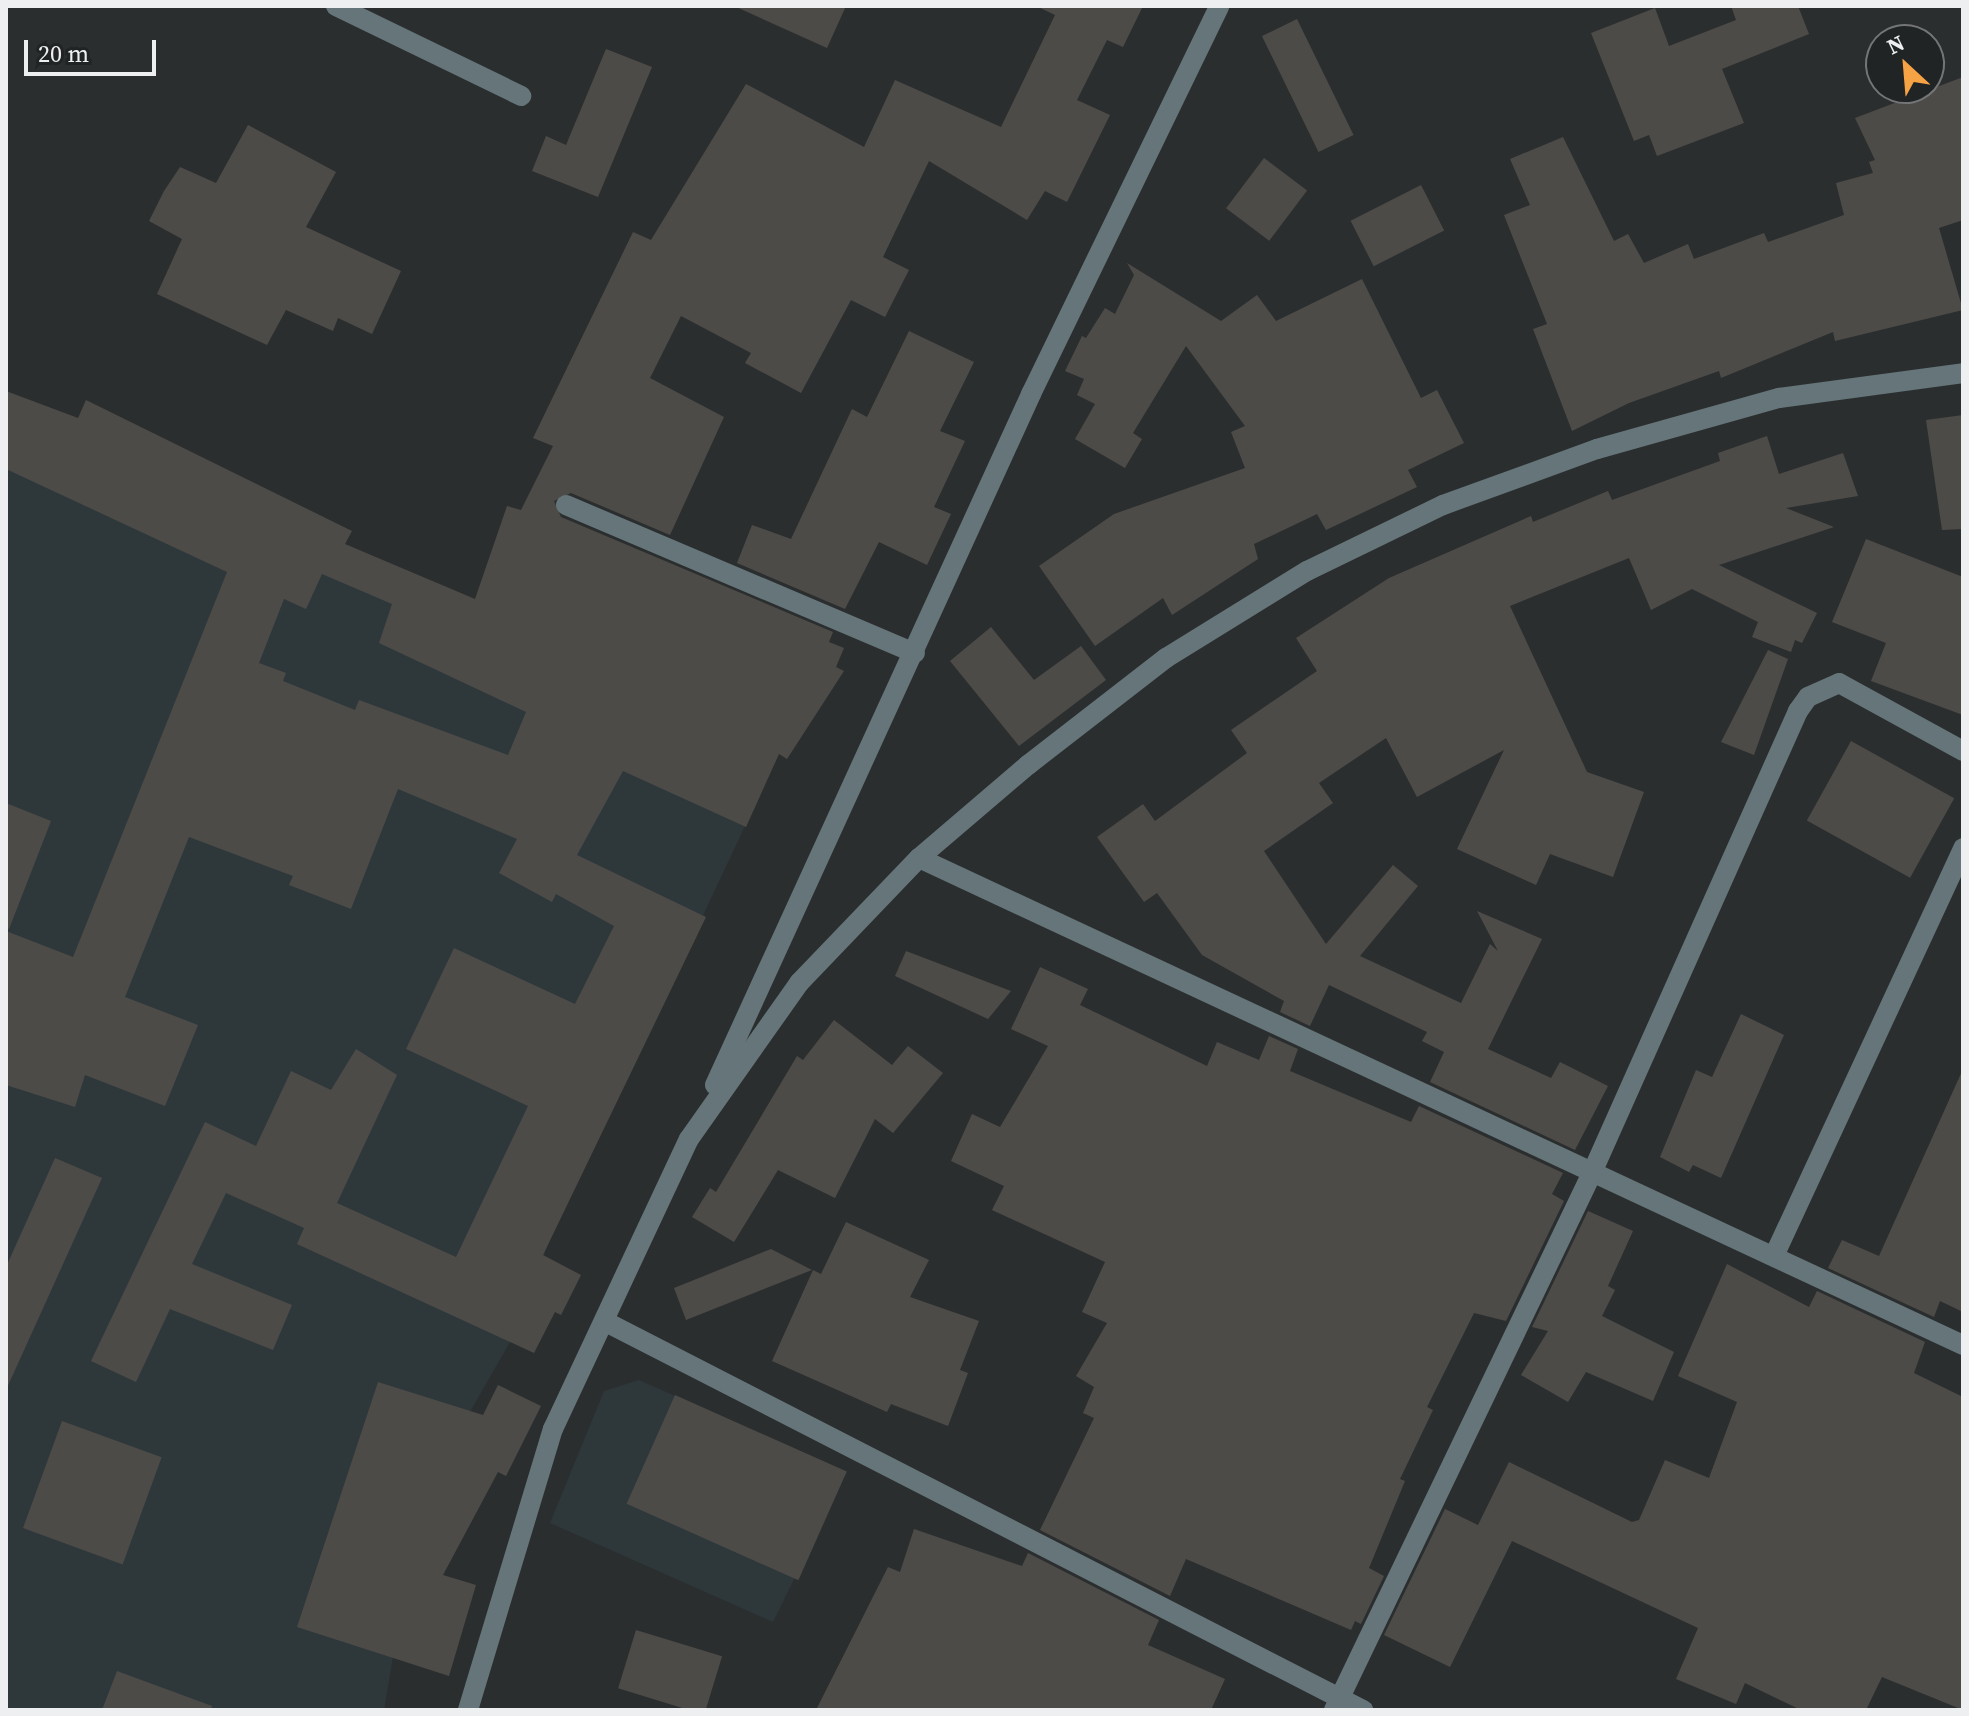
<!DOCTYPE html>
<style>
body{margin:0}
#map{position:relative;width:1969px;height:1716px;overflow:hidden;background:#2b2e2f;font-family:"Source Serif 4",serif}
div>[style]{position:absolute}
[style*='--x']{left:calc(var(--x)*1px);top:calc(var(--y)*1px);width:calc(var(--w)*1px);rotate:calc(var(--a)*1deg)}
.built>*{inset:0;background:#2e383b}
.building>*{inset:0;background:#4d4b48;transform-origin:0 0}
.minor>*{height:20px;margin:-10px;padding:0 10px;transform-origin:10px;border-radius:10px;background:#65757a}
span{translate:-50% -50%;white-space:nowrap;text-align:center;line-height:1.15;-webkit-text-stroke:6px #212425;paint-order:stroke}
.frame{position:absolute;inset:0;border:8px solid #edeff0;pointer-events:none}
.north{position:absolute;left:1865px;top:24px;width:80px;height:80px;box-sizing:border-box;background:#212425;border:2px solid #737576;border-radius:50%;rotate:334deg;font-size:22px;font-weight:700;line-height:32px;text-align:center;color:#edeff0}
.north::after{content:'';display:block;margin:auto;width:28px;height:36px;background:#f5a345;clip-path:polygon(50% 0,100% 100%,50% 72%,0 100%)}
.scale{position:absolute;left:24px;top:40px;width:132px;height:36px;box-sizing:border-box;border:4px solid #edeff0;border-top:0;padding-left:10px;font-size:24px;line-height:28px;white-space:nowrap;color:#edeff0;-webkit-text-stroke:6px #212425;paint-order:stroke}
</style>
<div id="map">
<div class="built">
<i style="clip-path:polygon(6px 421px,771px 771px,549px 1242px,510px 1342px,467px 1417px,393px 1657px,384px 1710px,6px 1710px)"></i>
<i style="clip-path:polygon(639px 1380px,847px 1472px,773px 1622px,550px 1523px,604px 1391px)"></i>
</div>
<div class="building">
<i style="clip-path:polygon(734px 6px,846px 6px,827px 48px)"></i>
<i style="clip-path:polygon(evenodd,1036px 6px,1143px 6px,1123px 47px,1107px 40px,1077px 100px,1110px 115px,1067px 202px,1045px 191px,1027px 220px,929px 161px,883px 257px,909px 270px,885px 317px,851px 300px,801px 393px,745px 363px,751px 353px,681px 316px,650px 378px,724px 417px,670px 535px,571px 493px,554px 501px,561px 517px,833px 632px,829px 642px,844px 648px,836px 667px,844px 671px,787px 759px,779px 754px,746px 827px,623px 771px,577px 855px,706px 917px,543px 1255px,581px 1275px,561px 1315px,555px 1312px,534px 1353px,297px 1244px,304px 1228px,226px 1193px,192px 1264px,292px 1305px,273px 1350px,170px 1309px,136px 1382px,91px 1361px,205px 1122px,256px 1146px,291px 1071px,331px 1090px,356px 1049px,397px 1075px,337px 1203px,456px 1257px,528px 1106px,406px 1049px,454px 948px,575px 1004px,614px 926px,556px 894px,552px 902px,499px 873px,517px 839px,398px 789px,351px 909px,289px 885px,293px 876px,189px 837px,125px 997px,198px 1025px,165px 1106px,85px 1075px,75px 1107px,6px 1085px,6px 931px,73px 957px,227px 572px,6px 469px,6px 391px,78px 418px,86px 400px,352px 531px,345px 544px,475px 599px,507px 506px,521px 510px,553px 446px,533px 438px,633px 232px,651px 240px,746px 84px,864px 147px,895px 80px,1001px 127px,1055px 15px,1036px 6px,322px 574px,392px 604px,379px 643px,526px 712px,508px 755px,359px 700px,355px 710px,283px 681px,286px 673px,259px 663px,284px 599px,306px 609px,322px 574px)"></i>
<i style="clip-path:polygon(1731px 6px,1798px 6px,1809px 34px,1722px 69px,1744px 123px,1657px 156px,1649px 135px,1634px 141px,1591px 33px,1655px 8px,1669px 46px,1736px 20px)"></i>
<i style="left:1297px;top:19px;width:129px;height:39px;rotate:64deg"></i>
<i style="clip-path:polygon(606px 49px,652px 67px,598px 197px,532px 171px,546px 136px,566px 145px)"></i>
<i style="clip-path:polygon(1963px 77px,1963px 220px,1939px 228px,1963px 310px,1835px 341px,1833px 332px,1721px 378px,1719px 371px,1629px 403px,1572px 431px,1533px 329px,1547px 324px,1504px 215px,1530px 205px,1510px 159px,1563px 137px,1614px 241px,1628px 234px,1644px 263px,1688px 244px,1694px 259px,1764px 233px,1768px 242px,1844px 215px,1836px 183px,1873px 173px,1869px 162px,1875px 160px,1855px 118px)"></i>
<i style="clip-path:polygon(248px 125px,336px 172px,306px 227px,401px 271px,372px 334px,338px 318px,333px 331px,286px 310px,267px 345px,157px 294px,182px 239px,149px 221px,164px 191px,180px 167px,216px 183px)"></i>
<i style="left:1264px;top:158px;width:54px;height:63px;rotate:37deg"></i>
<i style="left:1421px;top:185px;width:51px;height:79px;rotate:63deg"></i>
<i style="clip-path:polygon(1127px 263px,1221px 321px,1257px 295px,1276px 321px,1362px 279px,1421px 398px,1437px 390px,1464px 443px,1408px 470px,1417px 487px,1326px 530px,1317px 514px,1254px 544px,1258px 559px,1172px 615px,1163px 598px,1095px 646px,1039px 566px,1114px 514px,1245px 468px,1231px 432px,1245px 426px,1186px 346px,1133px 433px,1142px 439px,1125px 468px,1075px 439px,1095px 404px,1077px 395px,1084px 379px,1065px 371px,1082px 336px,1086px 338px,1105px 308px,1115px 314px,1134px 275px)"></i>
<i style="clip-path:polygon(909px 331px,974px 362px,940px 431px,965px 441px,934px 507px,951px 514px,927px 565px,879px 542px,845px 609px,737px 563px,752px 525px,791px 539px,852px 409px,867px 417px)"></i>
<i style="clip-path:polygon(1963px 415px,1963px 529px,1942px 530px,1926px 420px)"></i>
<i style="clip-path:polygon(1767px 436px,1779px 474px,1843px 453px,1858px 496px,1786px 508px,1834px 527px,1719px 565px,1817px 613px,1802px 643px,1795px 640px,1791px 652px,1752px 637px,1758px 622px,1692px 589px,1651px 610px,1629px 558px,1510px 606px,1587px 772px,1644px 792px,1613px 877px,1550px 854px,1536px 885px,1457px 849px,1504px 750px,1417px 797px,1386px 738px,1319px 783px,1333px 803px,1264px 851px,1326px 944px,1393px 865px,1418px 886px,1360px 956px,1461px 1003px,1490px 944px,1498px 951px,1477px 911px,1542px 939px,1488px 1049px,1551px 1078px,1560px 1062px,1608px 1086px,1575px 1150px,1430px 1082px,1444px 1052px,1422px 1041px,1427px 1032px,1329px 985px,1310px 1026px,1280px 1012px,1284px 1001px,1202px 955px,1157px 893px,1144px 902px,1097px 837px,1143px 804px,1155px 821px,1247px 753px,1231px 730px,1317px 671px,1296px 638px,1389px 578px,1531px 516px,1533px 522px,1608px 491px,1612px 500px,1720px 461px,1718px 453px)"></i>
<i style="clip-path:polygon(1866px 539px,1963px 577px,1963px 715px,1871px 681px,1886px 643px,1832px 622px)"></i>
<i style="clip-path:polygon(991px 627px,1034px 680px,1081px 646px,1106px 680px,1019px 746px,950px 661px)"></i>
<i style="clip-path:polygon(1768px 650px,1788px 659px,1754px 755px,1721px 742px)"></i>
<i style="left:1851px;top:741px;width:118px;height:91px;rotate:29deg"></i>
<i style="clip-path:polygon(6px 803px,51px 821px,9px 929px,6px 928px)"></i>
<i style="clip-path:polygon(906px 951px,1011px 991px,988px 1019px,895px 976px)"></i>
<i style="clip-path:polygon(1040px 967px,1088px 989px,1080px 1005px,1207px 1066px,1217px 1042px,1259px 1060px,1269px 1036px,1298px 1049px,1290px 1071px,1411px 1122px,1419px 1106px,1563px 1173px,1552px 1194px,1564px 1201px,1506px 1321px,1474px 1313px,1427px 1407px,1433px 1410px,1400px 1479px,1405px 1481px,1369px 1568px,1384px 1576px,1361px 1624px,1355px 1621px,1351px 1630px,1186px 1559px,1170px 1596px,1040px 1530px,1094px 1418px,1083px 1413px,1094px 1387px,1076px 1376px,1107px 1323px,1082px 1312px,1105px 1262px,992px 1210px,1004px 1186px,951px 1161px,972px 1114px,1000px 1127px,1048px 1046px,1011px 1029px)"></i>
<i style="clip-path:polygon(1741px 1014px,1784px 1035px,1721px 1178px,1693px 1165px,1689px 1172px,1660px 1157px,1696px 1070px,1712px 1077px)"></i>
<i style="clip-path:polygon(834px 1020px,892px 1065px,908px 1046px,943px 1073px,893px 1133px,875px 1119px,835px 1198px,778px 1170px,734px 1242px,692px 1217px,710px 1188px,716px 1192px,797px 1056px,803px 1060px)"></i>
<i style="clip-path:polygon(1963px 1069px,1963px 1312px,1940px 1301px,1934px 1317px,1828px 1268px,1842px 1240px,1879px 1256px)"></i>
<i style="clip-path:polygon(55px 1158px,102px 1178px,6px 1390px,6px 1267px)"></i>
<i style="clip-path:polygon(1588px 1211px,1633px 1231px,1608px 1286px,1615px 1290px,1602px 1316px,1674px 1352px,1653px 1401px,1586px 1372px,1568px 1402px,1521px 1375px,1548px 1331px,1532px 1327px)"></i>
<i style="clip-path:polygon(846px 1222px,929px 1260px,910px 1297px,979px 1321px,960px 1370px,968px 1373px,948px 1426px,891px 1404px,887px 1412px,772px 1361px,813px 1270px,821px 1274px)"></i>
<i style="clip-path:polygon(771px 1249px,812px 1270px,686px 1320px,674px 1288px)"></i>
<i style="clip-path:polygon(1727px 1264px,1809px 1307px,1817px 1291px,1925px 1342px,1914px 1373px,1963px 1397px,1963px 1710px,1882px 1677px,1866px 1710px,1801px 1710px,1745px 1683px,1736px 1704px,1676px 1679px,1698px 1628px,1512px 1541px,1450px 1667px,1384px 1635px,1445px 1509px,1478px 1525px,1509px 1462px,1632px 1522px,1639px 1520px,1665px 1460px,1709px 1478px,1737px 1402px,1678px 1376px)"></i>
<i style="clip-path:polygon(378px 1382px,483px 1415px,498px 1385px,541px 1406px,506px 1476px,498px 1472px,443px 1575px,476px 1585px,449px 1676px,297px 1627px)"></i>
<i style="left:675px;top:1395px;width:188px;height:119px;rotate:24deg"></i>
<i style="left:62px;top:1421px;width:106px;height:114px;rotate:20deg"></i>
<i style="clip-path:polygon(914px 1529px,1022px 1566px,1028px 1553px,1159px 1620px,1148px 1645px,1225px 1679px,1211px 1710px,816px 1710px,888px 1567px,900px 1572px)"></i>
<i style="left:636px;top:1630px;width:90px;height:61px;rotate:17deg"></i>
<i style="clip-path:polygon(117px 1671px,212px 1706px,211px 1710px,102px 1710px)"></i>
</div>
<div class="minor">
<i style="--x:336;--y:6;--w:206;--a:25.9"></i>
<i style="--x:566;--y:505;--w:379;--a:23"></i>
<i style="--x:919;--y:858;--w:1152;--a:25.01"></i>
<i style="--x:715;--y:1085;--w:760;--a:-65.42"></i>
<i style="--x:1031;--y:394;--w:431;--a:-64.1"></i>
<i style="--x:1774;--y:1256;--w:450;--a:-65.1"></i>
<i style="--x:606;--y:1322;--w:851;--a:27.14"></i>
<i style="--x:468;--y:1710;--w:294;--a:-73.2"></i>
<i style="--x:553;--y:1429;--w:320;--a:-64.9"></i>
<i style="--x:689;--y:1139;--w:191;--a:-54.8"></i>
<i style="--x:799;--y:983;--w:173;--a:-46.2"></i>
<i style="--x:919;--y:858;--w:143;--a:-40.5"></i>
<i style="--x:1028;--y:765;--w:175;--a:-37.8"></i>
<i style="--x:1166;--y:658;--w:166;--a:-31.7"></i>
<i style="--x:1307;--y:571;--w:151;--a:-25.9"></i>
<i style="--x:1443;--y:505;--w:164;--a:-20"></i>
<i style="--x:1597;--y:449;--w:189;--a:-15.7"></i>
<i style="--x:1779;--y:398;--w:186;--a:-7.7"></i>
<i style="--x:1334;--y:1710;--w:594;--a:-64.34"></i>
<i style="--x:1591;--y:1175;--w:508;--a:-65.96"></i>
<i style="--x:1798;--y:711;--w:17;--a:-54"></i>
<i style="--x:1808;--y:697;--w:34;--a:-24"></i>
<i style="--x:1839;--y:683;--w:141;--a:28.7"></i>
</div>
<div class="frame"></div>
<div class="north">N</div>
<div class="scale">20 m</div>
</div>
